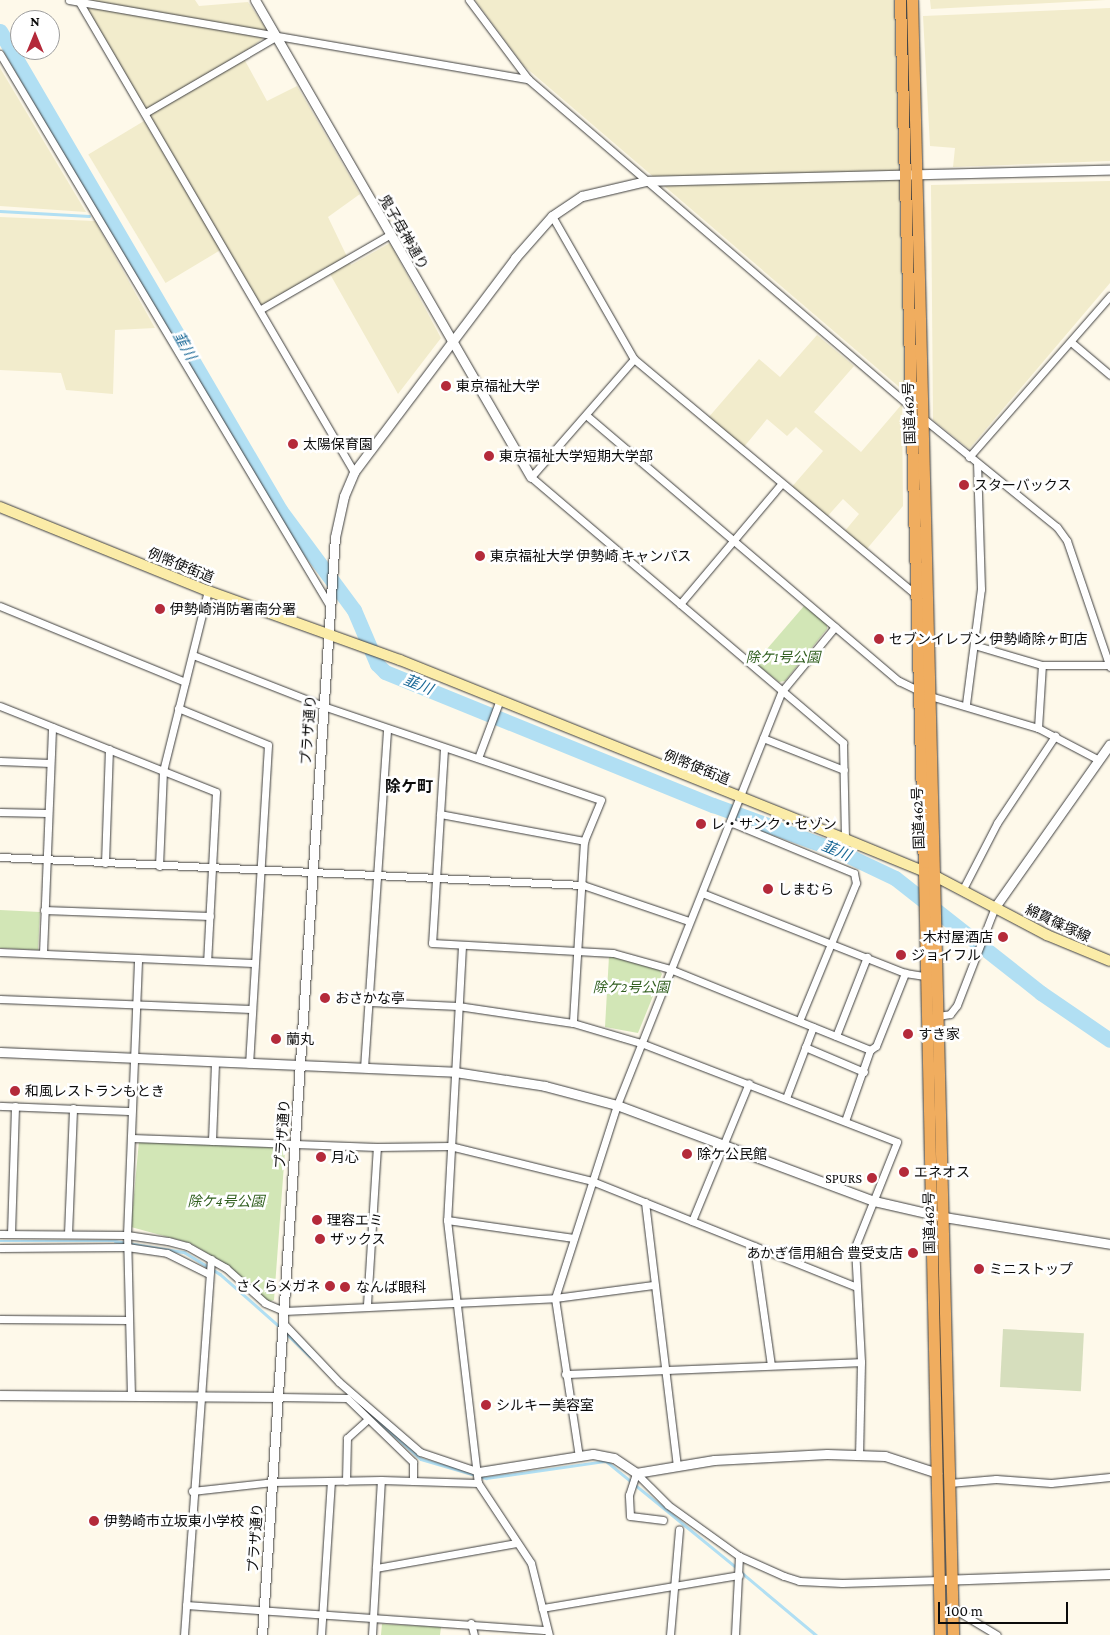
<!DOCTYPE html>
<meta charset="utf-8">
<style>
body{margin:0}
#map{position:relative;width:1110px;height:1635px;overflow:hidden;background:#fef9ea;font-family:"Crimson Pro","Noto Sans JP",serif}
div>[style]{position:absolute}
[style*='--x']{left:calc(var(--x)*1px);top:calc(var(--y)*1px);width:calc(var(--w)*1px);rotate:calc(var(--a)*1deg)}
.farmland>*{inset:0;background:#f2eccc;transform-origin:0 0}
.green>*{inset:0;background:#d2e6b6;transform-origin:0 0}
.cemetery>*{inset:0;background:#d6debd;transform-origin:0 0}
.stream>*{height:2.5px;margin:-1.25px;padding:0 1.25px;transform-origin:1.25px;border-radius:1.25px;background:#b1dff3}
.river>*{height:15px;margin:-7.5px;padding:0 7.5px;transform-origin:7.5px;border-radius:7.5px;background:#b1dff3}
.roads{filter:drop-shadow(0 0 1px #3e3e3e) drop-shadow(0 0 1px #3e3e3e)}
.minor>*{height:7px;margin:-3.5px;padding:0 3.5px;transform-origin:3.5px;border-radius:3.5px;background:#fff}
.tertiary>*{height:9px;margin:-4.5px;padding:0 4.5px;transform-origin:4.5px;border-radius:4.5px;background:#fff}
.secondary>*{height:10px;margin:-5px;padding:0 5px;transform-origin:5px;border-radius:5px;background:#fbeca8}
.trunk>*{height:11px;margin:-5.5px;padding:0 5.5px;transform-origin:5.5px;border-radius:5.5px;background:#f0ad5f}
.dots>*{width:14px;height:14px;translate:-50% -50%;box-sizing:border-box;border:2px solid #fff;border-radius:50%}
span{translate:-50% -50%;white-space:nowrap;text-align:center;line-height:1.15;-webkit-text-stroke:5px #fff;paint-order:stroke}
.street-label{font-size:14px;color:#0b0b0b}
.poi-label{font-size:14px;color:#0b0b0b}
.left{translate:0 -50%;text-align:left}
.right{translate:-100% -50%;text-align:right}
.park-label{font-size:14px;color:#315f1f;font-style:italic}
.water-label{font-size:15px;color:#1b6997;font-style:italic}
.quarter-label{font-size:16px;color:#0b0b0b;font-weight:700}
.north{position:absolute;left:10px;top:10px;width:50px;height:50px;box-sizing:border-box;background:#fff;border:1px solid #9d9d9d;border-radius:50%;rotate:0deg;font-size:14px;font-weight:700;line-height:20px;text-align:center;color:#0b0b0b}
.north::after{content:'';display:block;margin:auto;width:18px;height:22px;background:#b42a3a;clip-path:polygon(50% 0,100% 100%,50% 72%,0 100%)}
.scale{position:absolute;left:938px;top:1602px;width:130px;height:22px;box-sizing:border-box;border:2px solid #0b0b0b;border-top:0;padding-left:6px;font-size:15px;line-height:18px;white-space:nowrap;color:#0b0b0b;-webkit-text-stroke:4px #fff;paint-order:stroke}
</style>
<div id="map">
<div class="farmland">
<i style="clip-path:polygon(82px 0,195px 0,199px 6px,248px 2px,269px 33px,242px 55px,267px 101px,297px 86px,360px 194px,328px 217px,351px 265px,390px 243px,441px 338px,398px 394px,326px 267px,262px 307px)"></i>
<i style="clip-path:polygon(475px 0,894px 0,905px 392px,524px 66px)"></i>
<i style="clip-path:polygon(930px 0,1106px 0,931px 9px)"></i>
<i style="clip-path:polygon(1110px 8px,1110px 161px,953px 167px,955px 148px,930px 146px,923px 16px)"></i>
<i style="clip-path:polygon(0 68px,86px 212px,0 206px)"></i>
<i style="left:144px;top:121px;width:150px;height:65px;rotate:59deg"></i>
<i style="clip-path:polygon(1110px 181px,1110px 283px,969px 449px,933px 420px,931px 185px)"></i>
<i style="clip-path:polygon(0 217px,95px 221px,155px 328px,115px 330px,113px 394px,66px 390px,61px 373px,0 370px)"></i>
<i style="clip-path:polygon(817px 335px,854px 366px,814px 412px,861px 452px,902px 404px,903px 506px,866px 550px,844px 532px,859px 514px,843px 499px,825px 519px,790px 489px,823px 451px,796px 427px,787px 436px,767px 419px,743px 448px,708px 418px,759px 359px,780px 377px)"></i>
</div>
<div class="green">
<i style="clip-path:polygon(804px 606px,827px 624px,827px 629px,785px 681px,779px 682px,755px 663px)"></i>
<i style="left:0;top:910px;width:40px;height:38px;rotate:3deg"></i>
<i style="clip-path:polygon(609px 956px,659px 970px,662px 974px,638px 1033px,605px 1027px)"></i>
<i style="clip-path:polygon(139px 1141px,282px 1148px,285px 1151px,274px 1300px,269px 1302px,229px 1266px,190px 1243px,131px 1227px)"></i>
<i style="clip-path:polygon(382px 1624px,441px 1627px,440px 1635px,381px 1635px)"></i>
</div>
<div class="cemetery">
<i style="left:1003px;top:1329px;width:81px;height:58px;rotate:3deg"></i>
</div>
<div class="stream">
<i style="--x:0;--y:211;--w:89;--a:3.2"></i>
<i style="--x:99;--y:213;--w:6;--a:-9"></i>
<i style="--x:0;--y:1241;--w:115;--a:0"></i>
<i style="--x:115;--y:1241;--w:70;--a:9.1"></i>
<i style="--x:184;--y:1252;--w:42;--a:31.4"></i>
<i style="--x:220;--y:1274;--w:79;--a:41.4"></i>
<i style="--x:285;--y:1332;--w:35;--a:44"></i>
<i style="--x:353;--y:1398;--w:91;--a:41.9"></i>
<i style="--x:421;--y:1459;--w:68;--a:16.3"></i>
<i style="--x:486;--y:1478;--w:121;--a:-8.1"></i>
<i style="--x:606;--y:1461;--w:169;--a:39.2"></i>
<i style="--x:741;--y:1572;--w:98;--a:40"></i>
</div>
<div class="river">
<i style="--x:0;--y:31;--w:555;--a:59.69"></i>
<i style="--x:280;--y:510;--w:124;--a:53.5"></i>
<i style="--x:354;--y:610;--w:59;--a:66.9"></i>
<i style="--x:377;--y:664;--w:11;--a:45"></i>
<i style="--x:385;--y:672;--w:354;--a:22.1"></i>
<i style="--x:713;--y:805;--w:131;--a:20.1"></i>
<i style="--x:836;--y:850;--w:65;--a:25.4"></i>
<i style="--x:895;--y:878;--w:186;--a:38.2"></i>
<i style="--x:1041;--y:993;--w:83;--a:34.3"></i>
</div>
<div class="roads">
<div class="minor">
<i style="--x:69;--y:0;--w:466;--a:9.8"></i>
<i style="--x:78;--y:0;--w:547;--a:59.68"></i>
<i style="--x:469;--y:0;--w:99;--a:53.2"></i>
<i style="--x:528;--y:79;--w:504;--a:40.58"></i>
<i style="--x:0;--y:54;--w:645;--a:59.14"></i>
<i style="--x:145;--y:113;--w:149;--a:-30.2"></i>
<i style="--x:552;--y:216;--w:165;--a:60.2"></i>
<i style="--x:634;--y:359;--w:368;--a:39.9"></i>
<i style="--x:261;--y:309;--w:148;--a:-30"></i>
<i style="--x:1071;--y:342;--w:51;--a:40.2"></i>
<i style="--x:634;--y:359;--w:157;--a:131.1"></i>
<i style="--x:531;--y:477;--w:410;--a:40.4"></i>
<i style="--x:843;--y:743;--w:96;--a:88.8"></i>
<i style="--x:586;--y:415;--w:411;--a:40.4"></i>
<i style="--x:899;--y:681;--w:34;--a:26"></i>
<i style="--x:930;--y:696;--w:113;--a:16.5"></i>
<i style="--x:1038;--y:728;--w:67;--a:27.7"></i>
<i style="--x:924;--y:419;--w:171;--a:39.1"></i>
<i style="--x:1057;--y:527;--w:17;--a:54"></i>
<i style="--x:1067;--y:541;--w:133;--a:71.2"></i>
<i style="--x:969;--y:457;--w:214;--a:-48.8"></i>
<i style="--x:680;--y:604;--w:157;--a:-49.9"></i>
<i style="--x:0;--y:606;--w:200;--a:22.3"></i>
<i style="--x:974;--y:645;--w:71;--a:16.4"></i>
<i style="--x:1042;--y:665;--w:67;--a:0"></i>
<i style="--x:193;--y:655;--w:140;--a:21.4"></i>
<i style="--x:323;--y:706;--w:293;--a:18.7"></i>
<i style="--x:601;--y:800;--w:44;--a:112.5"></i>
<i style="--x:584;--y:841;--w:182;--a:93.5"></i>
<i style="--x:966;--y:704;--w:116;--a:-82.6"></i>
<i style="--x:981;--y:589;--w:125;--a:-91.8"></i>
<i style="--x:0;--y:706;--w:232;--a:21.7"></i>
<i style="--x:216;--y:792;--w:169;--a:93"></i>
<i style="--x:178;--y:708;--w:97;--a:22.3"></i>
<i style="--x:268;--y:745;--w:319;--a:93.4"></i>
<i style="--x:1038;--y:728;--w:63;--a:-86.4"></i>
<i style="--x:763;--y:738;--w:87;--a:21.6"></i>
<i style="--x:444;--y:749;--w:194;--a:93.5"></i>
<i style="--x:432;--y:943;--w:181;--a:3.2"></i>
<i style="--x:613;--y:953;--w:59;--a:15.7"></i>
<i style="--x:670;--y:969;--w:216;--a:22"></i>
<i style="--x:870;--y:1050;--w:7;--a:-34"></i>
<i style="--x:876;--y:1046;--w:79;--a:-68.3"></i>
<i style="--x:478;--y:758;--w:60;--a:-69.4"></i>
<i style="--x:0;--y:761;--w:50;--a:2.3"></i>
<i style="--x:0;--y:812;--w:47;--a:1.2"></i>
<i style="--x:440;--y:814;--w:147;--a:10.6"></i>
<i style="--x:730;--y:822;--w:134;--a:22.4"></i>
<i style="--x:854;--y:873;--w:10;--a:79"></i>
<i style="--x:856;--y:883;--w:149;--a:112.4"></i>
<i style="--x:0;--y:857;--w:584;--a:2.75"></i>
<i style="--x:583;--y:885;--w:112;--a:18.8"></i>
<i style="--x:105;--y:863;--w:114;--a:-88"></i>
<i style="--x:159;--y:866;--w:95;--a:-87.6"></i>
<i style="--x:163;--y:771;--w:186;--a:-76"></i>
<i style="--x:963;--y:889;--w:74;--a:-62.7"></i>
<i style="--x:997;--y:823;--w:105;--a:-56.3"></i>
<i style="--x:702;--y:893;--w:218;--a:21.5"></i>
<i style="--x:905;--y:973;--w:20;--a:9"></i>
<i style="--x:44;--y:910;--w:166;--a:2.1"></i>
<i style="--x:462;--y:946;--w:274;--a:93.1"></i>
<i style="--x:447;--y:1220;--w:265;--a:83.3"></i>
<i style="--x:478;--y:1483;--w:96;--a:56.5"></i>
<i style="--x:531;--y:1563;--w:74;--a:76"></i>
<i style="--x:0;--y:952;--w:253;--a:2.5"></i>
<i style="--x:43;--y:953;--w:226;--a:-87.7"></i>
<i style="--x:0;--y:999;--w:251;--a:2.3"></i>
<i style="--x:370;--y:1002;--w:88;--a:2.6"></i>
<i style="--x:458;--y:1006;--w:116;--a:8.4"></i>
<i style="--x:573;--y:1023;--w:71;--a:16.4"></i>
<i style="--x:641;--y:1043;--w:274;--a:21.1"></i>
<i style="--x:897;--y:1142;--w:113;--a:111.8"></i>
<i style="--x:855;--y:1247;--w:115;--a:87"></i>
<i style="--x:861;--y:1362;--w:92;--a:91.2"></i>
<i style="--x:938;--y:1016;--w:12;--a:-9"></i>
<i style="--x:950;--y:1014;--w:11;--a:-52"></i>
<i style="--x:957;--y:1005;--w:105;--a:-68.8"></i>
<i style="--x:836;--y:1036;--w:85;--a:-68.6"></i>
<i style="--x:805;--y:1047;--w:64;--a:23"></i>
<i style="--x:364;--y:1068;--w:340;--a:-86.1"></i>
<i style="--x:786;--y:1098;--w:76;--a:-69.2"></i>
<i style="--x:0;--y:1106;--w:131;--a:2.2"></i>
<i style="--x:845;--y:1121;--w:75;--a:-70.6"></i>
<i style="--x:132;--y:1138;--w:245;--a:2.1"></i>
<i style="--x:377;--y:1147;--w:73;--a:-0.8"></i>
<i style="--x:450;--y:1146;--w:146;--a:13.8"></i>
<i style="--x:592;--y:1181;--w:283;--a:21.8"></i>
<i style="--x:212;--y:1141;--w:79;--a:-87.8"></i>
<i style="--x:645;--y:1202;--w:266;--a:83.1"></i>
<i style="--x:447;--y:1220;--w:128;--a:8.1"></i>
<i style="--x:692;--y:1221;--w:149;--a:-67.6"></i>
<i style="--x:0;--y:1234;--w:127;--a:0.5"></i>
<i style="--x:127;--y:1235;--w:41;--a:8.3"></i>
<i style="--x:168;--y:1241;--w:20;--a:15"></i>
<i style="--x:187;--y:1246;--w:45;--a:29.4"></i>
<i style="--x:226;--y:1268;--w:52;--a:41.9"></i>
<i style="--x:265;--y:1303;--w:21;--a:23"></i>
<i style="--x:284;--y:1311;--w:271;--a:-2.7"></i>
<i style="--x:555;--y:1298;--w:99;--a:-7.6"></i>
<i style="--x:11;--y:1234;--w:128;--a:-88.2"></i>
<i style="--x:68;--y:1234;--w:126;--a:-87.7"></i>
<i style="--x:754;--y:1246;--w:120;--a:81.9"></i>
<i style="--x:0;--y:1248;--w:127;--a:-0.5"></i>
<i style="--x:127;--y:1247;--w:40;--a:8.5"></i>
<i style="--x:167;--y:1253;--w:45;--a:26.6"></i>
<i style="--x:367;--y:1305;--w:158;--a:-86.4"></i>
<i style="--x:0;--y:1319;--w:128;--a:0.4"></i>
<i style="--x:283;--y:1323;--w:81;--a:46.5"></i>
<i style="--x:339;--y:1382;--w:107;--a:40.8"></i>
<i style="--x:420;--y:1452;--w:62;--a:18.7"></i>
<i style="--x:565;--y:1374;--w:296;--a:-2.3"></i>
<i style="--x:131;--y:1396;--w:161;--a:-91.4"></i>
<i style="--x:127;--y:1235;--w:277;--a:-87.7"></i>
<i style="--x:278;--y:1397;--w:69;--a:0.8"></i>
<i style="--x:347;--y:1398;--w:92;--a:44.1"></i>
<i style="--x:413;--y:1462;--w:19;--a:90"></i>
<i style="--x:579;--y:1457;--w:161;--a:-98.6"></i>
<i style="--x:555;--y:1298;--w:203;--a:-72.2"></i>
<i style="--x:617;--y:1105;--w:446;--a:-68.3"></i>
<i style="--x:782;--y:691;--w:83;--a:-50.4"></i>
<i style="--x:346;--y:1481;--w:43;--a:-88.7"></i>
<i style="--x:347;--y:1438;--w:28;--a:-42"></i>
<i style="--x:949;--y:1483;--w:47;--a:-4.9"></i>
<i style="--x:996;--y:1479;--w:55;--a:4.2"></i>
<i style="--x:1051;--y:1483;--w:59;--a:-5.8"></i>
<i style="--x:192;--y:1491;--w:81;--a:-6.3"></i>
<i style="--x:273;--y:1482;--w:108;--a:-1.1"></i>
<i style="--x:381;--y:1480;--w:97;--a:1.8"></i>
<i style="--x:663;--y:1520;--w:33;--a:-173"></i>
<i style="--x:630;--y:1516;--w:21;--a:-93"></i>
<i style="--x:629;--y:1495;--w:23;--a:-72"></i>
<i style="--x:636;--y:1473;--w:45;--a:45"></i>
<i style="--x:668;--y:1505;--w:87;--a:35.7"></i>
<i style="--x:739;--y:1556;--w:49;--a:24"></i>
<i style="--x:784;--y:1576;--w:16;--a:18"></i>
<i style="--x:799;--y:1581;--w:43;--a:2.7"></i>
<i style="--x:842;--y:1583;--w:98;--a:-1.8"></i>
<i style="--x:376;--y:1568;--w:142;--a:-10.1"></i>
<i style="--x:186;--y:1605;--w:362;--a:4"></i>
<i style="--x:542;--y:1608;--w:200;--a:-9.5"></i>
<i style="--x:952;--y:1608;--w:52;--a:31"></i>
<i style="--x:471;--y:1623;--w:12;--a:76"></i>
<i style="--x:184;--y:1635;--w:377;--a:-85.9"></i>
<i style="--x:321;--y:1635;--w:154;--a:-86.3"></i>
<i style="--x:372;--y:1635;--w:155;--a:-86.7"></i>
<i style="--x:670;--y:1635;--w:106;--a:-85.1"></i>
<i style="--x:735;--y:1635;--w:79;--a:-87.1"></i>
</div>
<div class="tertiary">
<i style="--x:255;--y:0;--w:551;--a:59.95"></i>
<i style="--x:995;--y:907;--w:199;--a:-54.8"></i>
<i style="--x:0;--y:1052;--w:455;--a:2.5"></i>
<i style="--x:455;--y:1072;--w:91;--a:8.8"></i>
<i style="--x:545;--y:1086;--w:74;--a:14.8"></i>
<i style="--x:617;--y:1105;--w:274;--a:20.5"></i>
<i style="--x:874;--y:1201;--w:72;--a:12.9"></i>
<i style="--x:944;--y:1217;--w:168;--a:9.2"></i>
<i style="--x:0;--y:1395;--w:278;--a:0.4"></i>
<i style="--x:479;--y:1472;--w:115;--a:-9"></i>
<i style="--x:593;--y:1454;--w:21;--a:11"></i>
<i style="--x:614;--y:1458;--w:27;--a:34"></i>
<i style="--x:636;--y:1473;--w:79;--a:-9.5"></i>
<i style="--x:714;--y:1460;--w:113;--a:-3"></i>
<i style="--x:827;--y:1454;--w:58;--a:2"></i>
<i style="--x:885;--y:1456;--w:55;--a:18.1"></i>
<i style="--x:940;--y:1580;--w:170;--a:-2"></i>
<i style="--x:262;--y:1635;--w:1100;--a:-86.2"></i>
<i style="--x:335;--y:537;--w:42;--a:-77.6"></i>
<i style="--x:344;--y:496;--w:26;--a:-67"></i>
<i style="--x:354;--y:472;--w:268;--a:-53"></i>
<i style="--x:515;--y:258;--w:56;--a:-48.6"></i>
<i style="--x:552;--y:216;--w:36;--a:-34"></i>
<i style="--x:582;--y:196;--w:66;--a:-13.2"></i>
<i style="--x:646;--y:181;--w:464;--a:-1.4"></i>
</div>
<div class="secondary">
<i style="--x:0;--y:507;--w:224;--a:22"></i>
<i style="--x:208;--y:591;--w:204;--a:19.8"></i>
<i style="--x:400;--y:660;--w:480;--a:21.9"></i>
<i style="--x:845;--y:839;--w:97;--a:22.3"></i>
<i style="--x:935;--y:876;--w:127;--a:27.8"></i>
<i style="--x:1047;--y:935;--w:68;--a:22.4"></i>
</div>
<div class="trunk">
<i style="--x:900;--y:0;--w:872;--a:88.42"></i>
<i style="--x:924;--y:872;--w:763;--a:88.8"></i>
<i style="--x:912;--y:0;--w:1636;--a:88.56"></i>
</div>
</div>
<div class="dots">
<i style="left:446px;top:386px;background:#b42a3a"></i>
<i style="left:293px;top:444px;background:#b42a3a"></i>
<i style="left:489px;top:456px;background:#b42a3a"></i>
<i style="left:964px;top:485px;background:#b42a3a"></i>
<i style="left:480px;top:556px;background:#b42a3a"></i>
<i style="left:160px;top:609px;background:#b42a3a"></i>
<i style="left:879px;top:639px;background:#b42a3a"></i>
<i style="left:701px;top:824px;background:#b42a3a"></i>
<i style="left:768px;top:889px;background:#b42a3a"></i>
<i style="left:1003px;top:937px;background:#b42a3a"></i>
<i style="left:901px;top:955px;background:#b42a3a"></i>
<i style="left:325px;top:998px;background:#b42a3a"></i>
<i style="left:908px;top:1034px;background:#b42a3a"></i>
<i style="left:276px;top:1039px;background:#b42a3a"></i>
<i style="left:15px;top:1091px;background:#b42a3a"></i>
<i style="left:687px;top:1154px;background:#b42a3a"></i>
<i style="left:321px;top:1157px;background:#b42a3a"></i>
<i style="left:904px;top:1172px;background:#b42a3a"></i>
<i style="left:872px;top:1178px;background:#b42a3a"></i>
<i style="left:317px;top:1220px;background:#b42a3a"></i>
<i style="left:320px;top:1239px;background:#b42a3a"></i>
<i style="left:913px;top:1253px;background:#b42a3a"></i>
<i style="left:979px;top:1269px;background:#b42a3a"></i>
<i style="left:330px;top:1286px;background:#b42a3a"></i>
<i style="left:345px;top:1287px;background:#b42a3a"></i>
<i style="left:486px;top:1405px;background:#b42a3a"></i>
<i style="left:94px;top:1521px;background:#b42a3a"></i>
</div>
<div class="street-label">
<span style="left:404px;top:232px;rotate:60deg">鬼子母神通り</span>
<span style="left:909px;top:413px;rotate:-92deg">国道462号</span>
<span style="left:181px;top:565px;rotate:22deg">例幣使街道</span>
<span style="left:308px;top:730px;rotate:-86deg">プラザ通り</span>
<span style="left:697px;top:767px;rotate:22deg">例幣使街道</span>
<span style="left:918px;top:818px;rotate:-92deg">国道462号</span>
<span style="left:1058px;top:923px;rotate:25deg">綿貫篠塚線</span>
<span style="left:282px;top:1134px;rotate:-86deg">プラザ通り</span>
<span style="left:929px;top:1223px;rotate:-91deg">国道462号</span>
<span style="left:255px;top:1538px;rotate:-86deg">プラザ通り</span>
</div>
<div class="poi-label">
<span class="left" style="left:456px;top:386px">東京福祉大学</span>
<span class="left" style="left:303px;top:444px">太陽保育園</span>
<span class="left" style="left:499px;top:456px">東京福祉大学短期大学部</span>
<span class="left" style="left:974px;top:485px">スターバックス</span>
<span class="left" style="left:490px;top:556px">東京福祉大学 伊勢崎 キャンパス</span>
<span class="left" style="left:170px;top:609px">伊勢崎消防署南分署</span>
<span class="left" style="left:889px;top:639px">セブンイレブン 伊勢崎除ヶ町店</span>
<span class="left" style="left:711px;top:824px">レ・サンク・セゾン</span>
<span class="left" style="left:778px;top:889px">しまむら</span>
<span class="right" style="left:993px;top:937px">木村屋酒店</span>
<span class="left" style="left:911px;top:955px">ジョイフル</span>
<span class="left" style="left:335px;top:998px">おさかな亭</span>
<span class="left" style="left:918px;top:1034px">すき家</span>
<span class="left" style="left:286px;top:1039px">蘭丸</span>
<span class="left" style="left:25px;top:1091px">和風レストランもとき</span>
<span class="left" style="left:697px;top:1154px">除ケ公民館</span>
<span class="left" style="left:331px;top:1157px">月心</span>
<span class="left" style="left:914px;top:1172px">エネオス</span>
<span class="right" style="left:862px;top:1178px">SPURS</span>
<span class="left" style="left:327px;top:1220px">理容エミ</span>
<span class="left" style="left:330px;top:1239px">ザックス</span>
<span class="right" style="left:903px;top:1253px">あかぎ信用組合 豊受支店</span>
<span class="left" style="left:989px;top:1269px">ミニストップ</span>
<span class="right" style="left:320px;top:1286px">さくらメガネ</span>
<span class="left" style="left:356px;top:1287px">なんば眼科</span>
<span class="left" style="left:496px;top:1405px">シルキー美容室</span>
<span class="left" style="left:104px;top:1521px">伊勢崎市立坂東小学校</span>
</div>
<div class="park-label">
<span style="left:783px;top:657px">除ケ1号公園</span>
<span style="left:631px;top:987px">除ケ2号公園</span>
<span style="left:226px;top:1201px">除ケ4号公園</span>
</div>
<div class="water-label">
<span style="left:184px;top:346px;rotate:60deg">韮川</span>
<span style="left:418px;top:685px;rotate:22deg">韮川</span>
<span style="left:836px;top:851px;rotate:23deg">韮川</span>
</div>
<div class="quarter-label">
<span style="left:409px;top:787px">除ケ町</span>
</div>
<div class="north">N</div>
<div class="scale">100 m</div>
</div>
